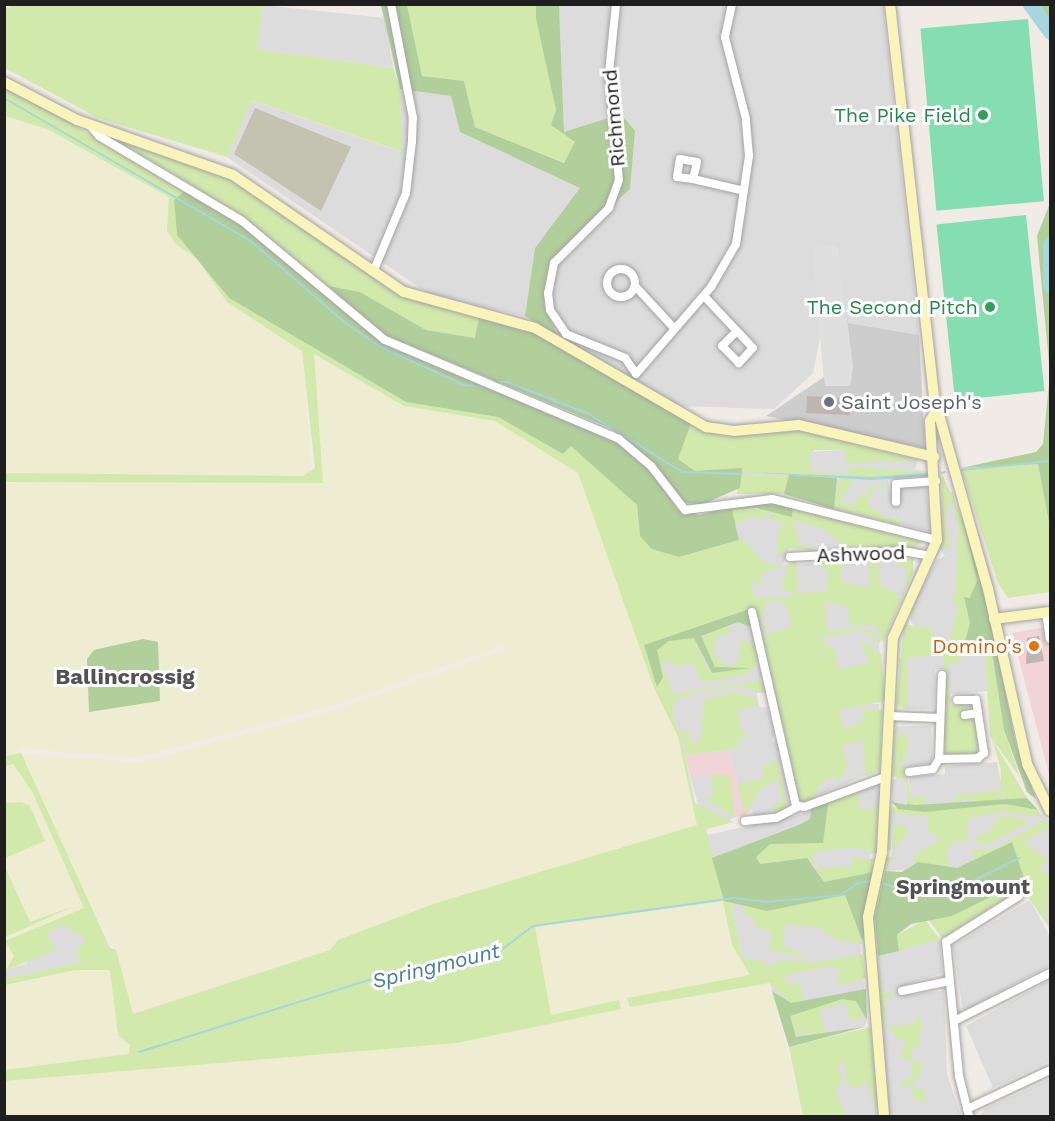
<!DOCTYPE html>
<style>
body{margin:0}
#map{position:relative;width:1055px;height:1121px;overflow:hidden;background:#f0ebe5;font-family:"Work Sans",sans-serif}
div>[style]{position:absolute}
[style*='--x']{left:calc(var(--x)*1px);top:calc(var(--y)*1px);width:calc(var(--w)*1px);rotate:calc(var(--a)*1deg)}
.residential>*{inset:0;background:#dddcdc}
.commercial>*{inset:0;background:#f0d4d7}
.religious>*{inset:0;background:#cdcdcd}
.construction>*{inset:0;background:#c4c2b1}
.farmland>*{inset:0;background:#eeedd1}
.grass>*{inset:0;background:#d1e9ab}
.forest>*{inset:0;background:#b0cf9a}
.pitch>*{inset:0;background:#84deb1;transform-origin:0 0}
.parking>*{inset:0;background:#dfdfdf}
.water>*{inset:0;background:#a6d7dd}
.stream>*{height:2px;margin:-1px;padding:0 1px;transform-origin:1px;border-radius:1px;background:#a6d7dd}
.river>*{height:15px;margin:-7.5px;padding:0 7.5px;transform-origin:7.5px;border-radius:7.5px;background:#a6d7dd}
.building>*{inset:0;background:#c0b6b1;transform-origin:0 0}
.roads{filter:drop-shadow(0 0 2px #a3a3a3) drop-shadow(0 0 2px #a3a3a3)}
.street>*{height:8px;margin:-4px;padding:0 4px;transform-origin:4px;border-radius:4px;background:#fff}
.street>.ring{margin:-4px;padding:0;box-sizing:content-box;background:none;border:8px solid #fff;border-radius:50%}
.secondary>*{height:10px;margin:-5px;padding:0 5px;transform-origin:5px;border-radius:5px;background:#f9f5ba}
.dots>*{width:16px;height:16px;translate:-50% -50%;box-sizing:border-box;border:3px solid #fff;border-radius:50%}
span{translate:-50% -50%;white-space:nowrap;text-align:center;line-height:1.15;-webkit-text-stroke:6px #fff;paint-order:stroke}
.leisure-label{font-size:20px;color:#27864d}
.right{translate:-100% -50%;text-align:right}
.street-label{font-size:20px;color:#1f1f1f}
.worship-label{font-size:20px;color:#5b616d}
.left{translate:0 -50%;text-align:left}
.food-label{font-size:20px;color:#c56008}
.neighbourhood-label{font-size:21px;color:#525252;font-weight:700}
.water-label{font-size:21px;color:#457c9e;font-style:italic}
.quarter-label{font-size:22px;color:#525252;font-weight:700}
.frame{position:absolute;inset:0;border:6px solid #1f1f1f;pointer-events:none}
</style>
<div id="map">
<div class="residential">
<i style="clip-path:polygon(263px 5px,385px 18px,393px 68px,256px 49px)"></i>
<i style="clip-path:polygon(559px 5px,883px 5px,919px 335px,848px 323px,838px 244px,813px 247px,820px 337px,813px 373px,774px 409px,679px 406px,557px 335px,544px 305px,557px 255px,605px 209px,564px 132px)"></i>
<i style="clip-path:polygon(400px 89px,451px 96px,460px 132px,581px 188px,535px 248px,525px 316px,432px 296px,227px 157px,251px 100px,401px 152px)"></i>
<i style="clip-path:polygon(845px 450px,918px 460px,915px 469px,928px 472px,888px 480px,888px 486px,894px 505px,899px 505px,899px 487px,926px 486px,931px 532px,784px 494px,737px 494px,742px 468px,787px 453px)"></i>
<i style="clip-path:polygon(953px 492px,984px 637px,936px 646px,912px 624px,909px 611px,937px 560px,945px 556px,940px 550px,943px 493px)"></i>
<i style="clip-path:polygon(767px 509px,854px 535px,855px 549px,789px 548px,783px 565px,913px 559px,908px 585px,879px 644px,882px 674px,826px 679px,760px 637px,732px 510px)"></i>
<i style="clip-path:polygon(749px 609px,766px 691px,757px 693px,759px 707px,767px 708px,775px 731px,772px 741px,778px 743px,789px 804px,758px 819px,741px 797px,729px 750px,685px 755px,644px 645px)"></i>
<i style="clip-path:polygon(985px 640px,987px 691px,950px 694px,947px 669px,935px 669px,934px 709px,905px 709px,898px 659px)"></i>
<i style="clip-path:polygon(854px 704px,879px 704px,878px 770px,801px 802px,833px 708px)"></i>
<i style="clip-path:polygon(931px 725px,932px 764px,895px 768px,897px 727px)"></i>
<i style="clip-path:polygon(997px 762px,1004px 800px,910px 805px,909px 777px,945px 774px,945px 766px)"></i>
<i style="clip-path:polygon(709px 773px,723px 775px,737px 817px,705px 828px,690px 776px)"></i>
<i style="clip-path:polygon(879px 782px,876px 853px,870px 854px,860px 945px,867px 1020px,864px 1027px,789px 1047px,770px 983px,742px 958px,731px 901px,724px 901px,707px 835px,803px 814px)"></i>
<i style="clip-path:polygon(984px 808px,1040px 814px,1050px 821px,1050px 929px,1027px 887px,976px 862px,957px 868px,885px 871px,892px 855px,891px 814px)"></i>
<i style="clip-path:polygon(1030px 900px,1050px 937px,1050px 965px,963px 1011px,953px 946px)"></i>
<i style="clip-path:polygon(91px 906px,82px 962px,5px 979px,5px 970px,27px 963px,31px 932px)"></i>
<i style="clip-path:polygon(940px 940px,942px 973px,897px 988px,900px 996px,944px 991px,947px 1074px,961px 1116px,888px 1116px,878px 956px)"></i>
<i style="clip-path:polygon(1050px 980px,1050px 1061px,993px 1088px,966px 1026px)"></i>
<i style="clip-path:polygon(869px 1043px,877px 1116px,845px 1116px,825px 1067px)"></i>
<i style="clip-path:polygon(1050px 1079px,1050px 1116px,980px 1116px,985px 1109px)"></i>
</div>
<div class="commercial">
<i style="clip-path:polygon(1050px 626px,1050px 778px,1012px 633px)"></i>
<i style="clip-path:polygon(729px 750px,741px 797px,751px 810px,744px 816px,735px 817px,723px 775px,690px 776px,685px 755px)"></i>
</div>
<div class="religious">
<i style="clip-path:polygon(838px 244px,848px 323px,919px 335px,925px 448px,766px 416px,824px 377px,813px 247px)"></i>
</div>
<div class="construction">
<i style="clip-path:polygon(255px 108px,351px 147px,321px 211px,234px 154px)"></i>
</div>
<div class="farmland">
<i style="clip-path:polygon(4px 116px,47px 129px,169px 197px,167px 231px,175px 243px,196px 259px,227px 302px,302px 351px,312px 475px,5px 473px)"></i>
<i style="clip-path:polygon(evenodd,313px 354px,404px 406px,495px 421px,578px 473px,654px 688px,678px 737px,697px 825px,436px 903px,338px 940px,331px 950px,132px 1015px,116px 950px,91px 906px,31px 932px,27px 964px,5px 970px,5px 482px,323px 483px,313px 354px,504px 645px,506px 649px,332px 711px,138px 763px,21px 753px,20px 748px,135px 758px,332px 706px,504px 645px)"></i>
<i style="clip-path:polygon(724px 901px,732px 945px,750px 975px,628px 998px,630px 1007px,770px 983px,803px 1116px,5px 1116px,5px 1081px,457px 1043px,620px 1009px,619px 1000px,551px 1016px,535px 927px)"></i>
<i style="clip-path:polygon(76px 970px,110px 970px,118px 1035px,130px 1045px,129px 1054px,5px 1070px,5px 985px)"></i>
</div>
<div class="grass">
<i style="clip-path:polygon(13px 5px,263px 5px,257px 49px,393px 68px,400px 89px,402px 152px,252px 100px,227px 157px,98px 118px,5px 68px,5px 9px)"></i>
<i style="clip-path:polygon(407px 5px,536px 5px,556px 111px,551px 125px,575px 142px,565px 163px,475px 127px,464px 81px,422px 76px)"></i>
<i style="clip-path:polygon(5px 85px,186px 190px,174px 200px,177px 235px,229px 298px,406px 402px,498px 417px,563px 454px,571px 445px,637px 505px,640px 535px,679px 557px,743px 539px,766px 564px,783px 565px,761px 575px,762px 594px,757px 581px,751px 582px,754px 597px,792px 597px,792px 589px,783px 593px,782px 586px,788px 565px,796px 561px,798px 593px,828px 592px,827px 569px,818px 566px,822px 560px,841px 558px,842px 582px,869px 588px,869px 562px,847px 557px,877px 556px,881px 587px,896px 593px,897px 600px,905px 591px,907px 570px,887px 556px,913px 559px,913px 573px,883px 643px,875px 626px,849px 625px,848px 607px,825px 602px,827px 631px,866px 629px,876px 635px,878px 644px,864px 631px,822px 637px,826px 669px,824px 639px,835px 652px,839px 669px,870px 663px,860px 639px,881px 654px,885px 701px,839px 710px,844px 729px,863px 721px,862px 709px,882px 710px,880px 770px,866px 776px,863px 740px,843px 745px,847px 767px,838px 782px,836px 776px,819px 784px,814px 799px,804px 803px,798px 801px,760px 637px,791px 626px,787px 606px,777px 600px,764px 605px,762px 626px,772px 625px,762px 631px,754px 607px,644px 645px,663px 677px,662px 671px,667px 675px,672px 694px,763px 680px,766px 691px,761px 693px,742px 686px,694px 693px,676px 700px,671px 711px,681px 736px,695px 803px,734px 822px,706px 829px,724px 901px,731px 901px,742px 958px,766px 963px,766px 968px,781px 960px,811px 963px,862px 954px,866px 978px,837px 986px,839px 970px,831px 966px,785px 975px,787px 984px,799px 982px,804px 1001px,791px 1003px,770px 983px,630px 1007px,627px 998px,750px 975px,732px 945px,723px 901px,535px 927px,551px 1015px,619px 1000px,621px 1009px,457px 1043px,5px 1081px,5px 1070px,129px 1054px,130px 1045px,118px 1035px,110px 970px,76px 970px,5px 985px,5px 979px,81px 962px,76px 952px,85px 938px,61px 924px,47px 935px,56px 950px,6px 970px,14px 956px,5px 941px,84px 908px,32px 791px,13px 764px,5px 766px,5px 756px,21px 753px,110px 948px,116px 950px,133px 1014px,330px 950px,338px 940px,436px 903px,697px 825px,678px 737px,654px 688px,578px 473px,495px 421px,404px 406px,314px 354px,323px 483px,5px 482px,5px 473px,303px 476px,315px 468px,302px 351px,227px 302px,197px 259px,175px 243px,167px 231px,169px 197px,47px 129px,5px 116px)"></i>
<i style="clip-path:polygon(102px 131px,217px 171px,420px 301px,479px 318px,476px 338px,426px 330px,360px 292px,328px 286px,245px 218px)"></i>
<i style="clip-path:polygon(691px 424px,722px 436px,790px 428px,918px 460px,846px 463px,844px 450px,815px 450px,810px 453px,811px 472px,848px 474px,848px 469px,860px 467px,929px 473px,871px 477px,695px 471px,678px 459px)"></i>
<i style="clip-path:polygon(1038px 464px,1050px 528px,1050px 592px,1008px 598px,998px 583px,961px 468px)"></i>
<i style="clip-path:polygon(942px 474px,962px 518px,977px 580px,970px 598px,965px 597px,970px 623px,965px 640px,990px 640px,1004px 730px,1020px 777px,990px 736px,985px 655px,965px 656px,963px 645px,946px 648px,946px 654px,959px 653px,960px 663px,947px 664px,951px 705px,973px 705px,962px 711px,963px 718px,976px 720px,979px 752px,950px 756px,942px 749px,944px 655px,907px 657px,908px 709px,896px 706px,904px 624px,932px 629px,936px 646px,949px 644px,956px 611px,961px 610px,950px 599px,956px 595px,958px 524px,949px 499px,945px 520px,950px 549px,941px 547px)"></i>
<i style="clip-path:polygon(789px 475px,784px 494px,737px 494px,742px 476px)"></i>
<i style="clip-path:polygon(840px 479px,888px 480px,853px 480px,840px 501px,852px 506px,860px 495px,866px 497px,870px 486px,888px 486px,875px 488px,867px 503px,886px 518px,899px 517px,899px 525px,834px 509px)"></i>
<i style="clip-path:polygon(793px 508px,866px 527px,924px 541px,912px 548px,848px 549px,823px 529px,793px 520px,800px 545px,821px 551px,789px 548px,777px 558px,777px 533px,782px 525px,792px 526px,770px 519px,771px 510px,792px 517px)"></i>
<i style="clip-path:polygon(767px 509px,765px 519px,749px 517px,735px 525px,732px 510px)"></i>
<i style="clip-path:polygon(728px 625px,729px 634px,716px 637px,714px 652px,725px 665px,738px 662px,740px 639px,755px 645px,759px 662px,746px 675px,707px 682px,700px 680px,693px 663px,675px 666px,668px 660px,660px 667px,657px 650px,669px 641px,694px 638px,708px 670px,740px 666px,715px 667px,701px 641px,701px 636px,706px 640px,705px 635px)"></i>
<i style="clip-path:polygon(733px 692px,757px 698px,758px 704px,738px 712px,741px 731px,750px 737px,738px 738px,740px 748px,687px 755px,682px 730px,689px 729px,691px 744px,700px 740px,704px 700px)"></i>
<i style="clip-path:polygon(898px 725px,896px 740px,907px 731px,908px 747px,905px 755px,896px 753px,907px 756px,895px 767px,907px 766px,910px 798px,926px 796px,925px 805px,904px 804px,891px 781px,898px 778px,892px 775px,894px 731px)"></i>
<i style="clip-path:polygon(992px 739px,1027px 798px,1004px 800px,1003px 793px,998px 800px,971px 802px,971px 797px,951px 804px,957px 795px,1000px 790px,1001px 770px)"></i>
<i style="clip-path:polygon(777px 759px,788px 813px,751px 820px,774px 811px,773px 805px,782px 801px,777px 778px,760px 790px,744px 816px,738px 784px,764px 778px,762px 768px)"></i>
<i style="clip-path:polygon(711px 774px,730px 775px,735px 817px,704px 799px,713px 795px)"></i>
<i style="clip-path:polygon(881px 782px,877px 853px,851px 847px,813px 853px,815px 867px,807px 858px,759px 864px,755px 857px,770px 844px,820px 844px,829px 798px,858px 785px,859px 809px,871px 810px,878px 803px)"></i>
<i style="clip-path:polygon(21px 802px,30px 806px,45px 841px,5px 858px,5px 803px)"></i>
<i style="clip-path:polygon(1005px 804px,1038px 810px,1041px 816px,1003px 812px,969px 818px,967px 840px,951px 843px,947px 853px,950px 867px,913px 863px,915px 854px,942px 839px,928px 832px,928px 815px,891px 814px,891px 850px,887px 848px,887px 815px,892px 807px,925px 812px)"></i>
<i style="clip-path:polygon(1010px 816px,1030px 822px,989px 844px,979px 844px,975px 837px,988px 833px,998px 818px)"></i>
<i style="clip-path:polygon(1044px 820px,1050px 827px,1024px 841px,1049px 861px,1039px 866px,1050px 878px,1046px 914px,1050px 929px,1022px 888px,942px 938px,928px 919px,1017px 883px,1027px 887px,1012px 842px,976px 862px,972px 850px,997px 848px)"></i>
<i style="clip-path:polygon(894px 825px,905px 825px,909px 832px,893px 851px)"></i>
<i style="clip-path:polygon(902px 856px,891px 860px,885px 871px,877px 904px,875px 936px,882px 994px,895px 991px,886px 1000px,885px 1027px,881px 1024px,876px 956px,873px 916px,885px 857px)"></i>
<i style="clip-path:polygon(852px 858px,873px 859px,874px 872px,824px 882px,816px 868px,853px 866px)"></i>
<i style="clip-path:polygon(5px 867px,30px 922px,74px 906px,5px 937px)"></i>
<i style="clip-path:polygon(845px 894px,862px 944px,837px 940px,820px 928px,785px 924px,783px 945px,809px 959px,769px 950px,772px 931px,757px 928px,752px 916px,744px 915px,745px 905px,767px 911px)"></i>
<i style="clip-path:polygon(925px 920px,940px 940px,899px 951px,897px 935px)"></i>
<i style="clip-path:polygon(842px 999px,856px 1001px,864px 1020px,850px 1019px,845px 1003px,819px 1009px,826px 1033px,793px 1034px,791px 1013px)"></i>
<i style="clip-path:polygon(915px 1018px,921px 1018px,922px 1030px,909px 1032px,920px 1032px,919px 1047px,911px 1048px,912px 1061px,921px 1061px,922px 1069px,913px 1085px,925px 1091px,927px 1101px,921px 1102px,914px 1099px,913px 1086px,901px 1087px,901px 1080px,912px 1079px,912px 1063px,900px 1057px,907px 1039px,896px 1039px,896px 1032px,890px 1031px,890px 1026px,915px 1024px)"></i>
<i style="clip-path:polygon(870px 1027px,879px 1116px,865px 1077px,862px 1087px,848px 1086px,843px 1058px,837px 1070px,844px 1081px,836px 1089px,845px 1116px,803px 1116px,789px 1047px)"></i>
</div>
<div class="forest">
<i style="clip-path:polygon(381px 5px,407px 5px,422px 76px,464px 81px,475px 127px,564px 163px,575px 142px,551px 125px,556px 110px,536px 18px,536px 5px,559px 5px,564px 132px,621px 114px,635px 131px,630px 189px,557px 255px,544px 305px,557px 335px,525px 316px,535px 248px,580px 188px,460px 132px,451px 96px,400px 89px)"></i>
<i style="clip-path:polygon(1021px 5px,1050px 5px,1050px 42px,1030px 10px)"></i>
<i style="clip-path:polygon(186px 190px,243px 225px,383px 342px,621px 444px,649px 469px,678px 510px,700px 515px,740px 503px,771px 503px,793px 508px,792px 517px,756px 508px,732px 510px,739px 540px,679px 557px,652px 549px,640px 536px,637px 505px,571px 446px,563px 454px,498px 417px,406px 402px,229px 298px,177px 235px,174px 200px)"></i>
<i style="clip-path:polygon(1050px 203px,1050px 373px,1037px 236px)"></i>
<i style="clip-path:polygon(328px 286px,360px 292px,426px 330px,475px 338px,479px 318px,523px 326px,691px 424px,678px 459px,695px 471px,742px 468px,740px 488px,701px 505px,683px 502px,655px 464px,610px 428px,387px 336px)"></i>
<i style="clip-path:polygon(1050px 374px,1050px 528px,1038px 464px,961px 468px,1036px 452px,1043px 444px)"></i>
<i style="clip-path:polygon(789px 475px,837px 478px,834px 509px,784px 494px)"></i>
<i style="clip-path:polygon(962px 518px,984px 589px,1016px 745px,1036px 799px,1027px 792px,1004px 730px,990px 640px,965px 641px,970px 623px,964px 597px,970px 598px,977px 580px)"></i>
<i style="clip-path:polygon(749px 609px,753px 628px,738px 622px,701px 636px,715px 667px,750px 668px,712px 673px,694px 638px,669px 641px,657px 650px,663px 677px,657px 687px,644px 645px)"></i>
<i style="clip-path:polygon(143px 639px,158px 642px,160px 701px,89px 712px,87px 659px,94px 650px)"></i>
<i style="clip-path:polygon(829px 798px,823px 843px,770px 844px,756px 857px,760px 864px,807px 858px,824px 882px,874px 872px,863px 942px,845px 895px,767px 911px,724px 901px,712px 858px,801px 824px,810px 819px,812px 805px)"></i>
<i style="clip-path:polygon(1027px 798px,1038px 810px,1005px 804px,925px 812px,898px 809px,891px 801px,915px 805px)"></i>
<i style="clip-path:polygon(1012px 842px,1027px 887px,1017px 884px,952px 916px,911px 924px,897px 935px,899px 951px,878px 956px,875px 917px,885px 871px,902px 872px,918px 862px,957px 868px)"></i>
<i style="clip-path:polygon(866px 989px,867px 1020px,856px 1001px,842px 999px,790px 1016px,796px 1037px,864px 1027px,789px 1047px,772px 991px,791px 1003px)"></i>
</div>
<div class="pitch">
<i style="left:1028px;top:19px;width:183px;height:108px;rotate:85deg"></i>
<i style="left:1026px;top:215px;width:177px;height:90px;rotate:84deg"></i>
</div>
<div class="parking">
<i style="clip-path:polygon(838px 244px,853px 367px,850px 386px,825px 386px,820px 337px,813px 247px)"></i>
<i style="clip-path:polygon(906px 777px,907px 805px,893px 802px,891px 781px)"></i>
</div>
<div class="water">
<i style="clip-path:polygon(748px 472px,871px 477px,929px 473px,929px 476px,871px 480px)"></i>
</div>
<div class="stream">
<i style="--x:4;--y:98;--w:285;--a:30.1"></i>
<i style="--x:251;--y:241;--w:122;--a:41"></i>
<i style="--x:343;--y:321;--w:46;--a:34.4"></i>
<i style="--x:381;--y:347;--w:91;--a:24.6"></i>
<i style="--x:464;--y:385;--w:16;--a:4"></i>
<i style="--x:493;--y:382;--w:14;--a:0"></i>
<i style="--x:507;--y:382;--w:88;--a:21.3"></i>
<i style="--x:589;--y:414;--w:110;--a:31.9"></i>
<i style="--x:682;--y:472;--w:60;--a:1.9"></i>
<i style="--x:962;--y:470;--w:88;--a:-5.8"></i>
<i style="--x:942;--y:473;--w:3;--a:-18"></i>
<i style="--x:882;--y:883;--w:31;--a:19"></i>
<i style="--x:911;--y:893;--w:43;--a:-2.7"></i>
<i style="--x:954;--y:891;--w:73;--a:-26.9"></i>
<i style="--x:139;--y:1052;--w:251;--a:-17.4"></i>
<i style="--x:379;--y:977;--w:119;--a:-11.1"></i>
<i style="--x:496;--y:954;--w:46;--a:-37.1"></i>
<i style="--x:533;--y:926;--w:203;--a:-7.9"></i>
<i style="--x:734;--y:898;--w:33;--a:7"></i>
<i style="--x:767;--y:902;--w:74;--a:-5.4"></i>
<i style="--x:841;--y:895;--w:21;--a:-35"></i>
<i style="--x:858;--y:883;--w:14;--a:-8"></i>
</div>
<div class="river">
<i style="--x:1030;--y:4;--w:34;--a:54"></i>
<i style="--x:1050;--y:245;--w:41;--a:90"></i>
</div>
<div class="building">
<i style="left:807px;top:396px;width:44px;height:17px;rotate:3deg"></i>
<i style="clip-path:polygon(1039px 636px,1044px 661px,1026px 664px,1027px 638px)"></i>
</div>
<div class="roads">
<div class="street">
<i style="--x:616;--y:4;--w:69;--a:95.8"></i>
<i style="--x:609;--y:73;--w:107;--a:84.7"></i>
<i style="--x:619;--y:180;--w:30;--a:110"></i>
<i style="--x:609;--y:208;--w:78;--a:135"></i>
<i style="--x:554;--y:263;--w:31;--a:101"></i>
<i style="--x:548;--y:293;--w:17;--a:83"></i>
<i style="--x:550;--y:310;--w:29;--a:56"></i>
<i style="--x:566;--y:334;--w:64;--a:22.1"></i>
<i style="--x:625;--y:358;--w:19;--a:55"></i>
<i style="--x:89;--y:124;--w:16;--a:50"></i>
<i style="--x:99;--y:136;--w:166;--a:30.7"></i>
<i style="--x:242;--y:221;--w:186;--a:39.8"></i>
<i style="--x:385;--y:340;--w:254;--a:22.9"></i>
<i style="--x:619;--y:439;--w:42;--a:40.2"></i>
<i style="--x:651;--y:466;--w:56;--a:52.3"></i>
<i style="--x:685;--y:510;--w:88;--a:-7.2"></i>
<i style="--x:772;--y:499;--w:170;--a:14"></i>
<i style="--x:680;--y:159;--w:17;--a:10"></i>
<i style="--x:697;--y:162;--w:17;--a:103"></i>
<i style="--x:693;--y:179;--w:16;--a:-173"></i>
<i style="--x:677;--y:177;--w:18;--a:-81"></i>
<i style="--x:693;--y:179;--w:48;--a:13.2"></i>
<i class="ring" style="left:607px;top:269px;width:20px;height:20px"></i>
<i style="--x:374;--y:270;--w:83;--a:-67.4"></i>
<i style="--x:406;--y:193;--w:52;--a:-83.4"></i>
<i style="--x:412;--y:141;--w:23;--a:-88"></i>
<i style="--x:413;--y:118;--w:116;--a:-100.9"></i>
<i style="--x:635;--y:286;--w:54;--a:47.2"></i>
<i style="--x:704;--y:296;--w:48;--a:46.7"></i>
<i style="--x:737;--y:331;--w:23;--a:47"></i>
<i style="--x:753;--y:348;--w:21;--a:133"></i>
<i style="--x:739;--y:363;--w:24;--a:-135"></i>
<i style="--x:722;--y:346;--w:21;--a:-45"></i>
<i style="--x:636;--y:374;--w:115;--a:-49.2"></i>
<i style="--x:711;--y:287;--w:50;--a:-59.8"></i>
<i style="--x:736;--y:244;--w:89;--a:-81.6"></i>
<i style="--x:749;--y:156;--w:37;--a:-95"></i>
<i style="--x:746;--y:119;--w:85;--a:-104.4"></i>
<i style="--x:725;--y:37;--w:34;--a:-78"></i>
<i style="--x:896;--y:502;--w:18;--a:-90"></i>
<i style="--x:896;--y:484;--w:40;--a:-4.3"></i>
<i style="--x:790;--y:557;--w:113;--a:-3"></i>
<i style="--x:903;--y:551;--w:28;--a:10"></i>
<i style="--x:752;--y:612;--w:198;--a:77.2"></i>
<i style="--x:796;--y:805;--w:8;--a:14"></i>
<i style="--x:804;--y:807;--w:86;--a:-20.3"></i>
<i style="--x:1046;--y:612;--w:27;--a:82"></i>
<i style="--x:942;--y:675;--w:84;--a:92"></i>
<i style="--x:939;--y:759;--w:39;--a:-1"></i>
<i style="--x:978;--y:758;--w:8;--a:-40"></i>
<i style="--x:984;--y:753;--w:54;--a:-98.6"></i>
<i style="--x:976;--y:700;--w:19;--a:180"></i>
<i style="--x:965;--y:715;--w:13;--a:-9"></i>
<i style="--x:889;--y:716;--w:50;--a:2.3"></i>
<i style="--x:909;--y:772;--w:24;--a:-7"></i>
<i style="--x:933;--y:769;--w:12;--a:-59"></i>
<i style="--x:745;--y:821;--w:31;--a:-6"></i>
<i style="--x:776;--y:818;--w:25;--a:-27"></i>
<i style="--x:902;--y:991;--w:48;--a:-12"></i>
<i style="--x:954;--y:1021;--w:107;--a:-26.6"></i>
<i style="--x:967;--y:1109;--w:92;--a:-25.2"></i>
<i style="--x:969;--y:1116;--w:41;--a:-104"></i>
<i style="--x:959;--y:1076;--w:135;--a:-95.5"></i>
<i style="--x:946;--y:942;--w:86;--a:-32.2"></i>
</div>
<div class="secondary">
<i style="--x:890;--y:4;--w:395;--a:83.6"></i>
<i style="--x:934;--y:397;--w:199;--a:74.3"></i>
<i style="--x:988;--y:589;--w:179;--a:77.4"></i>
<i style="--x:1027;--y:764;--w:52;--a:63.9"></i>
<i style="--x:4;--y:82;--w:82;--a:27.5"></i>
<i style="--x:77;--y:120;--w:165;--a:19.4"></i>
<i style="--x:233;--y:175;--w:207;--a:34.4"></i>
<i style="--x:404;--y:292;--w:136;--a:15.4"></i>
<i style="--x:535;--y:328;--w:198;--a:30.1"></i>
<i style="--x:706;--y:427;--w:28;--a:8"></i>
<i style="--x:734;--y:431;--w:65;--a:-5.3"></i>
<i style="--x:799;--y:425;--w:139;--a:13.3"></i>
<i style="--x:994;--y:619;--w:56;--a:-7.1"></i>
<i style="--x:884;--y:1116;--w:200;--a:-94.6"></i>
<i style="--x:868;--y:917;--w:66;--a:-77.8"></i>
<i style="--x:882;--y:852;--w:214;--a:-87.1"></i>
<i style="--x:893;--y:638;--w:107;--a:-65.8"></i>
<i style="--x:937;--y:540;--w:119;--a:-93.4"></i>
<i style="--x:930;--y:421;--w:14;--a:-60"></i>
</div>
</div>
<div class="dots">
<i style="left:983px;top:115px;background:#2e9e5b"></i>
<i style="left:990px;top:307px;background:#2e9e5b"></i>
<i style="left:829px;top:402px;background:#6b7280"></i>
<i style="left:1034px;top:646px;background:#e8710a"></i>
</div>
<div class="leisure-label">
<span class="right" style="left:971px;top:115px">The Pike Field</span>
<span class="right" style="left:978px;top:307px">The Second Pitch</span>
</div>
<div class="street-label">
<span style="left:614px;top:118px;rotate:-95deg">Richmond</span>
<span style="left:861px;top:554px;rotate:-2deg">Ashwood</span>
</div>
<div class="worship-label">
<span class="left" style="left:841px;top:402px">Saint Joseph's</span>
</div>
<div class="food-label">
<span class="right" style="left:1022px;top:646px">Domino's</span>
</div>
<div class="neighbourhood-label">
<span style="left:963px;top:887px">Springmount</span>
</div>
<div class="water-label">
<span style="left:436px;top:966px;rotate:-14deg">Springmount</span>
</div>
<div class="quarter-label">
<span style="left:125px;top:677px">Ballincrossig</span>
</div>
<div class="frame"></div>
</div>
